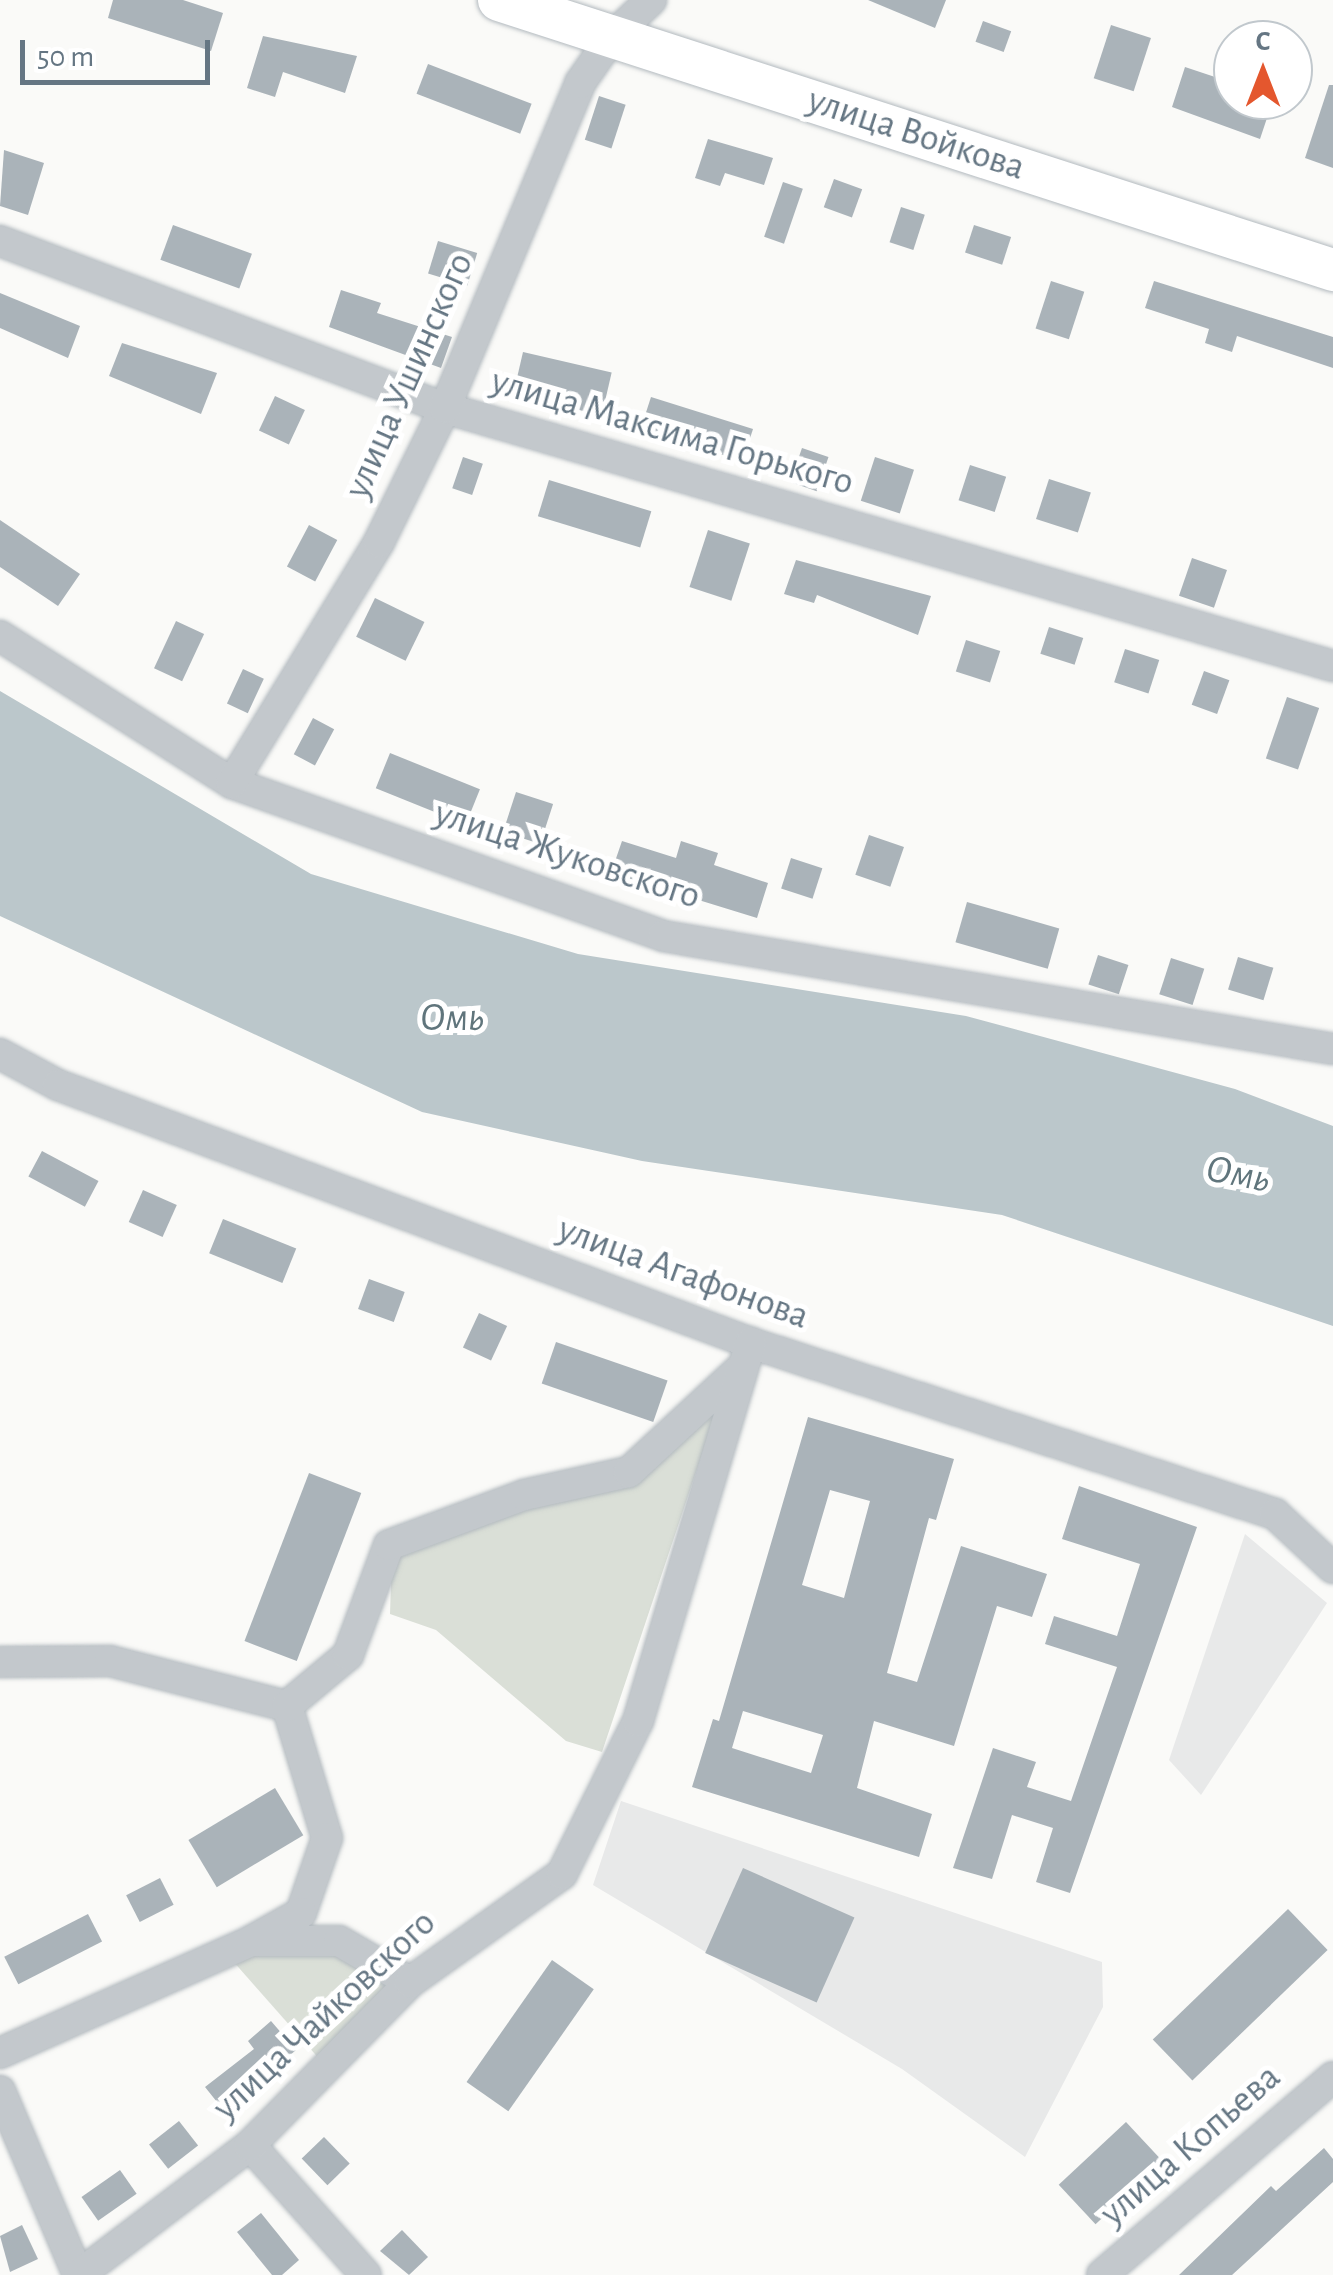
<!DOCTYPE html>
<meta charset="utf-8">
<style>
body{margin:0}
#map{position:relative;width:1333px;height:2275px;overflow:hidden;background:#fafaf8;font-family:"Alegreya Sans",sans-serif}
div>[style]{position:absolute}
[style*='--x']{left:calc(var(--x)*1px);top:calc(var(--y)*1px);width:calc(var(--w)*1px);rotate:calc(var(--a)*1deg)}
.built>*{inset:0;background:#e8e9e9}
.green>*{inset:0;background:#dadfd7}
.water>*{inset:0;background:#bbc7cb}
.building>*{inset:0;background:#aab3b9;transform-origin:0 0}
.roads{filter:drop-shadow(0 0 2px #b3babf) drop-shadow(0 0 2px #b3babf)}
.minor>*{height:30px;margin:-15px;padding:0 15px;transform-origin:15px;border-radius:15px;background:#c3c8cc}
.secondary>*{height:42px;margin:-21px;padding:0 21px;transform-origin:21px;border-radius:21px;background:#fff}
span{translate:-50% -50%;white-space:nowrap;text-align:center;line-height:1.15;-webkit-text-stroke:10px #fff;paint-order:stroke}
.street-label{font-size:38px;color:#657683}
.water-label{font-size:40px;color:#60757c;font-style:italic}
.north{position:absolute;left:1213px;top:20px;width:100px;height:100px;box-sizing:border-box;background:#fff;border:2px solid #c1c8cd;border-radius:50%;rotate:0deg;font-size:28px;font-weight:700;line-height:40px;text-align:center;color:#657683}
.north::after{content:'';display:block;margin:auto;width:35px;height:45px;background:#e4572e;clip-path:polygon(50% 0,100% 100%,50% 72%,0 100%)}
.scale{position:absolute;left:20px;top:40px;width:190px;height:45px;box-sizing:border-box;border:5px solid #657683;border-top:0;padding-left:12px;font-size:30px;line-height:35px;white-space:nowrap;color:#657683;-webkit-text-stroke:8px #fff;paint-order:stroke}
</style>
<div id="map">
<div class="built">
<i style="clip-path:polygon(1245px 1534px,1327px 1603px,1201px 1795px,1169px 1760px)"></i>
<i style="clip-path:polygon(621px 1801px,1102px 1962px,1103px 2007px,1025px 2157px,902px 2069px,593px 1885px)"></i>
</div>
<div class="green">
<i style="clip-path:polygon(721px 1398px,602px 1752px,566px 1741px,436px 1630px,390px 1614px,392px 1553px,536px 1499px,637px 1476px)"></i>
<i style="clip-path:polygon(338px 1945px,404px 1983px,322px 2062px,232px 1960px,254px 1947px)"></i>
</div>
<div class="water">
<i style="clip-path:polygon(0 691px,311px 874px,578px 954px,966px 1016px,1235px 1089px,1333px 1126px,1333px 1326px,1002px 1215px,642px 1161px,422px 1112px,0 916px)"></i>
</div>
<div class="building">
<i style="clip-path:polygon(113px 0,183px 0,223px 13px,211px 51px,108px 18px)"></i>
<i style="clip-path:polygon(868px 0,946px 0,935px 28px)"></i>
<i style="left:983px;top:21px;width:30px;height:22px;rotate:20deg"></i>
<i style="left:1111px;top:25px;width:42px;height:56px;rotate:18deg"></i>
<i style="clip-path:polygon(263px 36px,357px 56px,345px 93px,283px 72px,275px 97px,247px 88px)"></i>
<i style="left:428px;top:64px;width:111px;height:32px;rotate:21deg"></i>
<i style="clip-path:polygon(1185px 67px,1233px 83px,1233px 100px,1273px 100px,1260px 139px,1172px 107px)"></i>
<i style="clip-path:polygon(1329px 85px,1333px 85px,1333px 168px,1305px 158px)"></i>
<i style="left:599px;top:96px;width:28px;height:46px;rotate:18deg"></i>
<i style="clip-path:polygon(708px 139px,773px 158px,764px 185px,725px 173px,720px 186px,695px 178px)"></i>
<i style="clip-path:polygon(4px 150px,44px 163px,28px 215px,0 206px)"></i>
<i style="left:834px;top:179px;width:30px;height:30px;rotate:20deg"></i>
<i style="left:783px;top:182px;width:21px;height:58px;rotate:19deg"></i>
<i style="left:901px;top:207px;width:25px;height:37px;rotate:18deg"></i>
<i style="left:173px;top:225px;width:84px;height:37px;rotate:20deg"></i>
<i style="left:974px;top:225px;width:39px;height:29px;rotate:18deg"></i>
<i style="left:438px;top:241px;width:41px;height:34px;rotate:17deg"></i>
<i style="left:1051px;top:281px;width:35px;height:50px;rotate:18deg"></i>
<i style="clip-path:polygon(1154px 281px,1333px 337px,1333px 368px,1237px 336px,1232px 352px,1205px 343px,1209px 329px,1145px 308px)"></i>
<i style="clip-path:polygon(341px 290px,381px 303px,377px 313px,452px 337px,441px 368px,329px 327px)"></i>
<i style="clip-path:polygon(0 293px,80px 326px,68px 358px,0 328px)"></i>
<i style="clip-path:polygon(122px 343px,217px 373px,201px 414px,109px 376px)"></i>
<i style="left:523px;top:352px;width:91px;height:44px;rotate:13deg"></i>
<i style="left:275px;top:396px;width:33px;height:38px;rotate:25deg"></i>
<i style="clip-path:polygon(651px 397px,753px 429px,743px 460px,639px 434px)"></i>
<i style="left:802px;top:448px;width:28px;height:36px;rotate:19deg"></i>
<i style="left:463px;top:457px;width:21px;height:33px;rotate:19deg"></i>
<i style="left:875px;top:457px;width:41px;height:46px;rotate:18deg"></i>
<i style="left:970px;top:465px;width:38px;height:37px;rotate:18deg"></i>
<i style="left:1049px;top:479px;width:44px;height:42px;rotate:18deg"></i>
<i style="left:549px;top:480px;width:107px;height:38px;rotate:17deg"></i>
<i style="clip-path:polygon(0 520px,80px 574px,58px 606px,0 567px)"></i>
<i style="left:309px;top:525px;width:32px;height:47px;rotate:28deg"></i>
<i style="left:708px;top:530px;width:44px;height:60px;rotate:18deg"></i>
<i style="left:1192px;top:558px;width:37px;height:40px;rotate:19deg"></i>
<i style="clip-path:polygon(796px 560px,931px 596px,918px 635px,817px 595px,814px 603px,784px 594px)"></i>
<i style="left:375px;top:598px;width:55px;height:43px;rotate:26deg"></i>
<i style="left:176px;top:621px;width:31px;height:52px;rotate:25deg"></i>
<i style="left:1049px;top:627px;width:36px;height:28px;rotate:18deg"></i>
<i style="left:966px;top:640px;width:36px;height:33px;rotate:18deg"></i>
<i style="left:1125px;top:649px;width:36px;height:35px;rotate:18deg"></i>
<i style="left:243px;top:669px;width:23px;height:38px;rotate:25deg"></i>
<i style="left:1204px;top:671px;width:27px;height:36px;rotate:20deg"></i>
<i style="left:1287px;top:697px;width:34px;height:65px;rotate:19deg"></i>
<i style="left:313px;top:718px;width:24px;height:41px;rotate:28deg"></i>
<i style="left:390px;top:753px;width:97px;height:38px;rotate:22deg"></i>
<i style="left:516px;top:792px;width:39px;height:42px;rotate:18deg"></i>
<i style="left:869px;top:835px;width:37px;height:42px;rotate:19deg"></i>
<i style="clip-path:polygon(622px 841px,676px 858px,681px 841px,718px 853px,714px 865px,768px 883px,757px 918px,611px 873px)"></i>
<i style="left:791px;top:858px;width:33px;height:32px;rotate:18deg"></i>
<i style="left:967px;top:902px;width:96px;height:42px;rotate:16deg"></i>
<i style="left:1098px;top:955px;width:32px;height:31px;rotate:18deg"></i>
<i style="left:1238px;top:957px;width:37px;height:34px;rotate:17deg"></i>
<i style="left:1171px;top:958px;width:35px;height:38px;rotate:18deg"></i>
<i style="left:42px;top:1151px;width:64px;height:29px;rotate:28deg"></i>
<i style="left:143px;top:1190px;width:37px;height:35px;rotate:24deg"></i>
<i style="left:223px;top:1219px;width:79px;height:37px;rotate:22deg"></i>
<i style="left:369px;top:1279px;width:38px;height:32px;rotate:20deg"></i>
<i style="left:479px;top:1313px;width:31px;height:38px;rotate:25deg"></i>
<i style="left:556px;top:1342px;width:118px;height:44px;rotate:19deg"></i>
<i style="clip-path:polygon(evenodd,808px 1417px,954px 1459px,936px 1520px,929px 1518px,887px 1673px,917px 1682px,961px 1546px,1047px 1574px,1032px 1617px,997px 1606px,954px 1746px,874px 1721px,857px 1788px,932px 1814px,919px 1857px,692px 1787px,713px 1719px,719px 1721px,808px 1417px,830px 1490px,870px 1501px,844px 1598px,802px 1585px,830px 1490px,808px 1417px,743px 1711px,823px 1735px,811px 1773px,732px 1748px,743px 1711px)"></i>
<i style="left:309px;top:1473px;width:56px;height:180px;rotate:21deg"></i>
<i style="clip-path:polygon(1079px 1486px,1197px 1527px,1070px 1893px,1036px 1882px,1053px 1828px,1012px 1815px,992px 1879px,953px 1868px,993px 1748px,1036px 1762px,1027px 1787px,1071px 1801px,1117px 1667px,1045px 1644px,1054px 1616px,1117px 1636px,1140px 1564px,1062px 1539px)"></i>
<i style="left:275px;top:1788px;width:55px;height:101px;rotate:59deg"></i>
<i style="left:743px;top:1868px;width:122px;height:93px;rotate:24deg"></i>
<i style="left:160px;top:1878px;width:30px;height:38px;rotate:63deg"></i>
<i style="left:1288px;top:1909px;width:57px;height:188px;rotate:46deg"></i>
<i style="left:88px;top:1914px;width:31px;height:94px;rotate:63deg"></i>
<i style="left:552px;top:1960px;width:51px;height:149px;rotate:35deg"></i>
<i style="clip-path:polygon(271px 2021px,296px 2050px,225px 2112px,205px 2087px,254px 2049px,248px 2041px)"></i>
<i style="left:179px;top:2121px;width:31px;height:38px;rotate:52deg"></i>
<i style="left:1126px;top:2122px;width:54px;height:92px;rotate:47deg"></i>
<i style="left:324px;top:2137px;width:37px;height:31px;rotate:46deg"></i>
<i style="clip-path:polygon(1324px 2148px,1333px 2159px,1333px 2182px,1232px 2275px,1179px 2275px,1271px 2186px,1276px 2191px)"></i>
<i style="left:120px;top:2170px;width:29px;height:47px;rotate:55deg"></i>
<i style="clip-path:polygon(261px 2213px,299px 2260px,282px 2275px,272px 2275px,237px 2232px)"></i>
<i style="clip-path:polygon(22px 2225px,38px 2259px,10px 2272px,0 2236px)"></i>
<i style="clip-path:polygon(402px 2230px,428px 2257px,409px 2275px,380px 2251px)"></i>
</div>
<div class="roads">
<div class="minor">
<i style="--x:0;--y:241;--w:475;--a:20.6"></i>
<i style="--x:445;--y:408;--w:925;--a:16.2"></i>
<i style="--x:0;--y:636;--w:275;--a:32.4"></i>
<i style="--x:232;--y:783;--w:457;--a:19.5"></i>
<i style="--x:663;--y:936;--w:679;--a:9.57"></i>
<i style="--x:232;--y:783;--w:282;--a:-58.6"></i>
<i style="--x:379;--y:542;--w:149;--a:-63.8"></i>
<i style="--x:445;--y:408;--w:352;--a:-67.4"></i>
<i style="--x:580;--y:83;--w:56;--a:-55.2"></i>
<i style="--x:612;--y:37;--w:54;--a:-43.5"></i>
<i style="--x:0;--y:1054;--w:66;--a:28.1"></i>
<i style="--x:58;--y:1085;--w:739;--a:20.42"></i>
<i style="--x:751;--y:1343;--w:551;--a:18.07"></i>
<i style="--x:1275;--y:1514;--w:79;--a:43"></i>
<i style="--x:0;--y:1662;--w:110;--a:-0.5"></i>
<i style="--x:110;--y:1661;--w:183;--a:14.3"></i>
<i style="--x:287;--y:1706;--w:138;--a:73.1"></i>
<i style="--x:327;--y:1838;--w:79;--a:109.1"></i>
<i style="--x:301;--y:1913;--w:57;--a:150.8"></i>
<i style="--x:287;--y:1706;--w:80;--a:-39.9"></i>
<i style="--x:348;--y:1655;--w:117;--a:-69.6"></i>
<i style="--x:389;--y:1545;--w:144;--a:-20.3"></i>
<i style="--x:524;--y:1495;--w:107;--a:-12.4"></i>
<i style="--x:629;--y:1472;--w:149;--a:-42.8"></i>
<i style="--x:0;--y:2053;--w:275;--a:-24"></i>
<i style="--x:251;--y:1941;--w:88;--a:0"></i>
<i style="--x:339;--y:1941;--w:82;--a:30"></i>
<i style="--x:0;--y:2091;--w:200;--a:67"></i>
<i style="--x:250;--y:2145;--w:174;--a:48.3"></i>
<i style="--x:79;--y:2275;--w:215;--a:-37.2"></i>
<i style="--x:250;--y:2145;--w:228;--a:-45.5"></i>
<i style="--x:410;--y:1982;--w:186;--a:-35.4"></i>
<i style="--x:562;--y:1874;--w:171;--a:-63.6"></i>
<i style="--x:638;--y:1721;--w:395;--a:-73.4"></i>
<i style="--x:1102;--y:2275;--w:304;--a:-40.6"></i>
</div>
<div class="secondary">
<i style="--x:499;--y:0;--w:877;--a:17.94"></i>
</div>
</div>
<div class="street-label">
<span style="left:916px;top:135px;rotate:18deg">улица Войкова</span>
<span style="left:410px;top:376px;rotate:-66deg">улица Ушинского</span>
<span style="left:672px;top:433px;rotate:16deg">улица Максима Горького</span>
<span style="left:567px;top:856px;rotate:18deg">улица Жуковского</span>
<span style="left:683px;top:1274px;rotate:20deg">улица Агафонова</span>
<span style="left:325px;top:2016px;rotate:-43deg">улица Чайковского</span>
<span style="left:1191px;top:2146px;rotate:-41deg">улица Копьева</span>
</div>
<div class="water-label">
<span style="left:452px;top:1018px">Омь</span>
<span style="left:1238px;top:1174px;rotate:11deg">Омь</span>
</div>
<div class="north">С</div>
<div class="scale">50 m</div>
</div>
